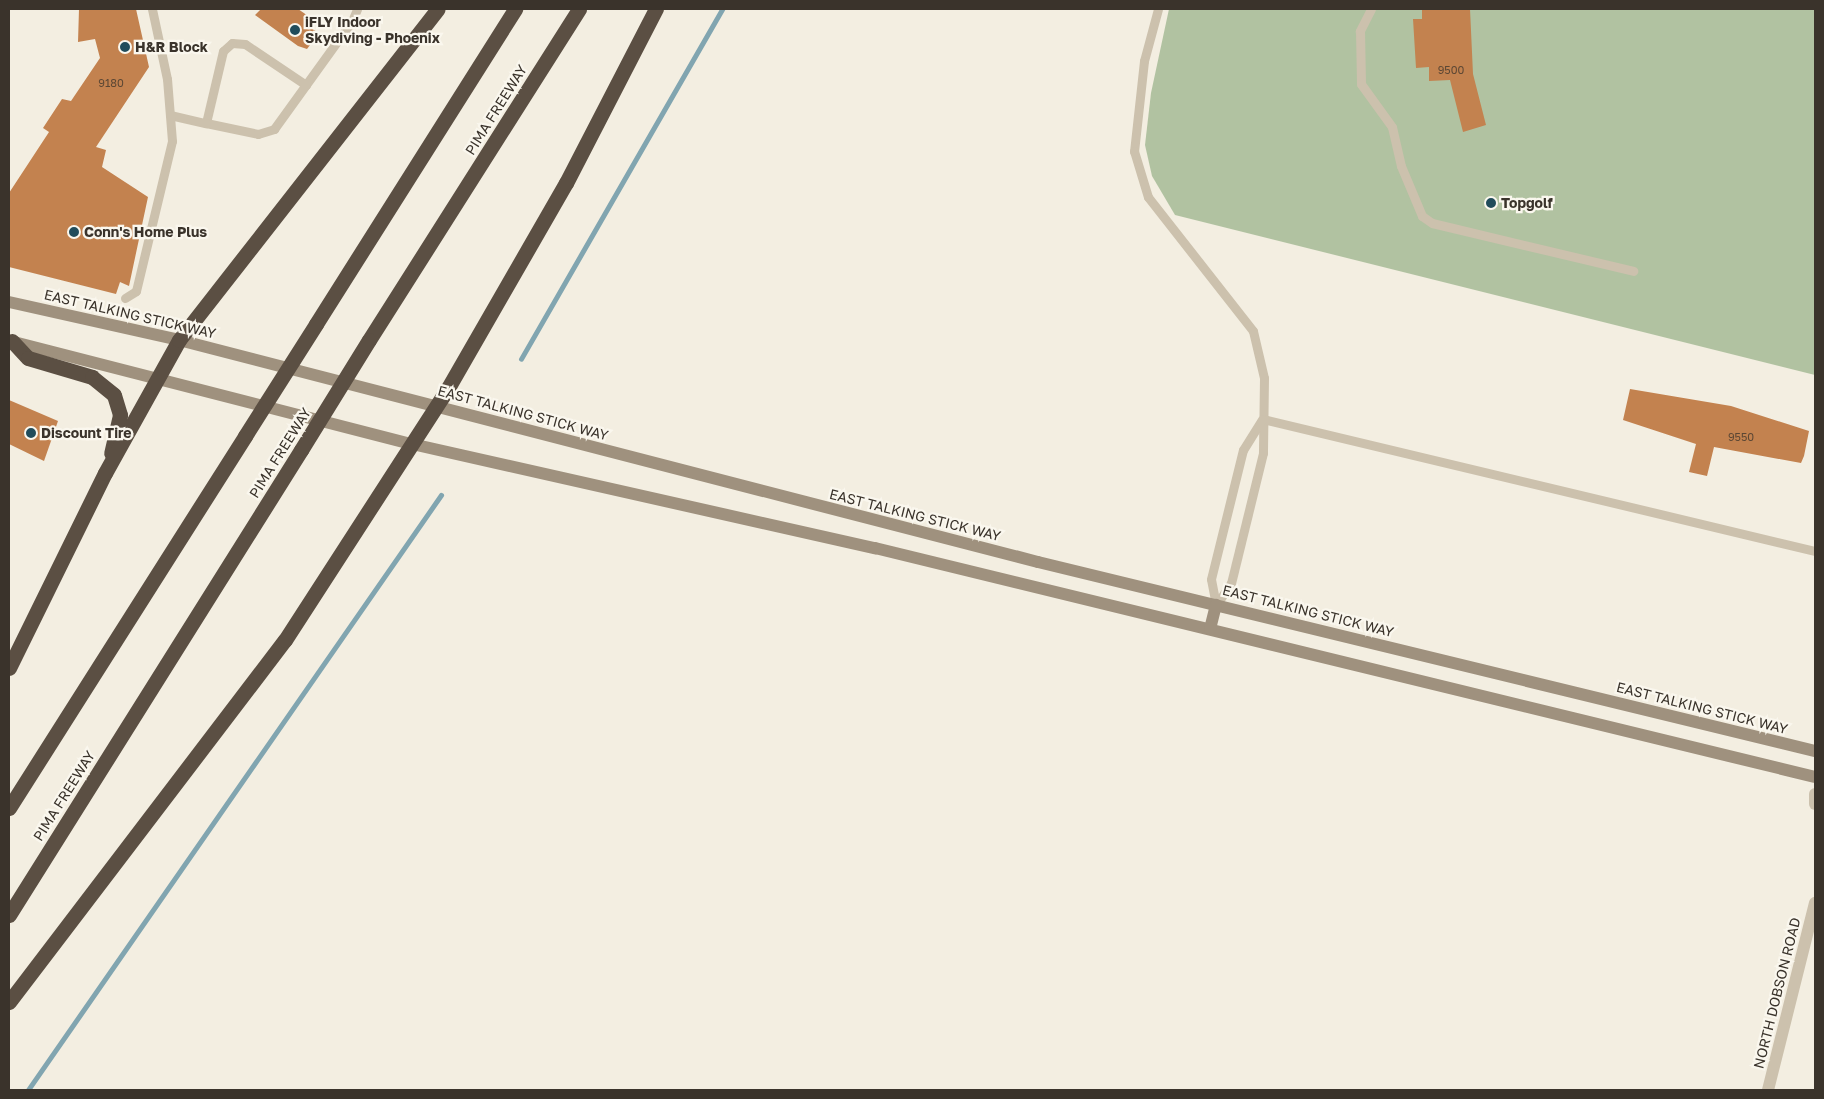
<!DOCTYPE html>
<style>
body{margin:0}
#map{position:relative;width:1824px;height:1099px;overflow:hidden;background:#f3eee1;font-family:"Golos Text",sans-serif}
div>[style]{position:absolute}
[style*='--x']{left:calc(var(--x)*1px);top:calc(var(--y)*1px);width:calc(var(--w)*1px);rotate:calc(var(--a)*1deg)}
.green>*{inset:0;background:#b1c2a1}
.stream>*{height:4.5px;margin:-2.25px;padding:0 2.25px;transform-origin:2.25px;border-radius:2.25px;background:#81a5b0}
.building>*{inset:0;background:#c3824f}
.lane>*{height:9px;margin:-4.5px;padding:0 4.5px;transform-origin:4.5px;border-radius:4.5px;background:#ccc1ad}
.street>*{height:12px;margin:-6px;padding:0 6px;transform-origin:6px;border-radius:6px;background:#ccc1ad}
.secondary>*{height:12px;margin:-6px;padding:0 6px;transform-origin:6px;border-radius:6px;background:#9f917e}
.highway>*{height:15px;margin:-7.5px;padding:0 7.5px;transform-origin:7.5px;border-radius:7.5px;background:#5b4f43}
.highway-bridge>*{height:15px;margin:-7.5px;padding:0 7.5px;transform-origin:7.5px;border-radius:7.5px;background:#5b4f43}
.dots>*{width:14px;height:14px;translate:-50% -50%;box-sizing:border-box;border:2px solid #faf7ee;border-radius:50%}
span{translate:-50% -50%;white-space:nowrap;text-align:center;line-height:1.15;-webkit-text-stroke:4.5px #faf7ee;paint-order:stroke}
.number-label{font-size:11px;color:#5c4734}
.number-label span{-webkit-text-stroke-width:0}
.poi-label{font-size:14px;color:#3a332b;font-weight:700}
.left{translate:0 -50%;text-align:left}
.street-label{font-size:14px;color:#3a332b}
.frame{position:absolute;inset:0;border:10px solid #3a332b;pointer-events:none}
</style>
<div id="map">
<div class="green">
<i style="clip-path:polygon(1169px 9px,1815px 9px,1815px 375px,1175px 215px,1152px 176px,1145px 145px,1151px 93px)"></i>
</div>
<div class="stream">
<i style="--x:521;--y:359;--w:404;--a:-60.1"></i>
<i style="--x:28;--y:1090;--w:724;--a:-55.23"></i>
</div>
<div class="building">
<i style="clip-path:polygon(79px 9px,136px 9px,149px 67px,96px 147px,106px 150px,102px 167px,148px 197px,129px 286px,120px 282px,116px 294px,9px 267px,9px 193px,49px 132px,43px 128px,62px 99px,71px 101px,100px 58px,95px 39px,78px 42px)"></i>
<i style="clip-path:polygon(261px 9px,298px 9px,314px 20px,309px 27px,319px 33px,307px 49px,298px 46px,255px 15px)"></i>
<i style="clip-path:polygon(1422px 9px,1470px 9px,1473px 74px,1486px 125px,1463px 132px,1450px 80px,1429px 81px,1429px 67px,1416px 68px,1413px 19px,1422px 19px)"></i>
<i style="clip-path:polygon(1630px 389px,1731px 406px,1809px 431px,1804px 456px,1801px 463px,1714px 447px,1707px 476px,1689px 472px,1696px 444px,1623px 420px)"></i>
<i style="clip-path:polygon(9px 400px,58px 421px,44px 461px,9px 444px)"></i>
</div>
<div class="lane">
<i style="--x:1158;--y:9;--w:54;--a:105.1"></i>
<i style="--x:1144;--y:61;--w:91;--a:96.3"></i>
<i style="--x:1134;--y:151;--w:48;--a:73.1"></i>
<i style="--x:1148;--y:197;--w:170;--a:51.9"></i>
<i style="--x:1253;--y:331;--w:48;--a:76.8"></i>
<i style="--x:1264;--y:378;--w:75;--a:90.8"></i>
<i style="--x:1263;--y:453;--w:134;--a:103.8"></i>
<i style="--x:1231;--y:583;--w:27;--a:124"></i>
<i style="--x:1371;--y:9;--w:25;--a:117"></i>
<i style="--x:1360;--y:31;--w:53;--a:88.9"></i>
<i style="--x:1361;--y:84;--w:53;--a:54.2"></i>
<i style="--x:1392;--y:127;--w:40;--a:77"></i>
<i style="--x:1401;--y:166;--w:54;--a:67.2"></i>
<i style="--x:1422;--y:216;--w:12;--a:35"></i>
<i style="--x:1432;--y:223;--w:207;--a:13.4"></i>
<i style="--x:306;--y:85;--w:73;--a:-146.1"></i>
<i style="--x:245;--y:44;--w:13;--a:-176"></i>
<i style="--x:232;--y:43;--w:12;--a:138"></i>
<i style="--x:223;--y:51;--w:74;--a:103.3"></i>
<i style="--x:206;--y:123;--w:53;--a:11.9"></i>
<i style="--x:258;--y:134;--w:17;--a:-17"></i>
<i style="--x:274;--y:129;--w:133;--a:-54.2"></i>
<i style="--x:352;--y:21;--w:13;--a:-67"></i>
<i style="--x:170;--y:115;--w:37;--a:13"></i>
<i style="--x:125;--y:298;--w:13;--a:-32"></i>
<i style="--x:136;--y:291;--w:154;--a:-76.5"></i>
<i style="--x:172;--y:141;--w:62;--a:-94.6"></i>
<i style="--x:167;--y:79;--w:72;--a:-102.1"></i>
<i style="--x:1263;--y:419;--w:568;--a:13.45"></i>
<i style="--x:1216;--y:605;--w:26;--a:-101"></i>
<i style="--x:1211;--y:579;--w:133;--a:-76.1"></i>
<i style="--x:1243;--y:450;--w:36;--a:-58"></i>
</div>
<div class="street">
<i style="--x:1815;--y:794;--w:10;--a:90"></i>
<i style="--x:1768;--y:1090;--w:193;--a:-75.9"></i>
</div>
<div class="secondary">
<i style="--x:9;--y:302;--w:174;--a:12.6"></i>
<i style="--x:179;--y:340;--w:887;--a:14.49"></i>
<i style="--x:1038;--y:562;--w:800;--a:13.67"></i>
<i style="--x:10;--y:341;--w:415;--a:14.4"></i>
<i style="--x:412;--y:444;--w:475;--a:12.7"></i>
<i style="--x:875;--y:548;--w:967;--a:13.69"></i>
<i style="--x:1210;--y:629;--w:25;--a:-76"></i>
</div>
<div class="highway">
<i style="--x:316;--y:324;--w:373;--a:-57.7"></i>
<i style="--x:369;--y:340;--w:392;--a:-57.6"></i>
<i style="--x:12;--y:341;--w:23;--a:47"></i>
<i style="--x:28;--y:358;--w:67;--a:16.5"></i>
<i style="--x:92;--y:377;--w:28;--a:39"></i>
<i style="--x:114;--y:395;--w:21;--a:73"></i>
<i style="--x:120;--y:415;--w:39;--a:103"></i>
<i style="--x:9;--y:668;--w:217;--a:-63.8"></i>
<i style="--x:105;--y:473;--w:152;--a:-60.9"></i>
<i style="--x:179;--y:340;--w:420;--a:-52"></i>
<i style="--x:9;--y:808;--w:441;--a:-57.6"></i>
<i style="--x:9;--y:915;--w:549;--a:-57.87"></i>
<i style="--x:9;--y:1002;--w:455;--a:-52.7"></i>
<i style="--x:285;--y:640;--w:300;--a:-57.1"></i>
<i style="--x:448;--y:388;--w:237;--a:-60.1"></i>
<i style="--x:566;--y:183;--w:196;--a:-62.7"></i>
</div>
<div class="highway-bridge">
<i style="--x:245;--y:436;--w:133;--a:-57.6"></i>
<i style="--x:301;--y:450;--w:129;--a:-58.3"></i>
</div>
<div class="dots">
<i style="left:295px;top:30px;background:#214c5b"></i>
<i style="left:125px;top:47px;background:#214c5b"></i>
<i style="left:1491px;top:203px;background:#214c5b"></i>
<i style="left:74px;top:232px;background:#214c5b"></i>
<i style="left:31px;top:433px;background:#214c5b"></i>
</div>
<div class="number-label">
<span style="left:1451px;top:70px">9500</span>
<span style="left:111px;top:83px">9180</span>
<span style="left:1741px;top:437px">9550</span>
</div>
<div class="poi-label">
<span class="left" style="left:305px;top:30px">iFLY Indoor<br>Skydiving - Phoenix</span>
<span class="left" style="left:135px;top:47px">H&amp;R Block</span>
<span class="left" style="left:1501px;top:203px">Topgolf</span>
<span class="left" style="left:84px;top:232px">Conn's Home Plus</span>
<span class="left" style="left:41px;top:433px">Discount Tire</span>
</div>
<div class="street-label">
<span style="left:496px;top:110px;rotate:-58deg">PIMA FREEWAY</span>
<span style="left:130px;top:314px;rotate:13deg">EAST TALKING STICK WAY</span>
<span style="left:523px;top:413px;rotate:15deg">EAST TALKING STICK WAY</span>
<span style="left:280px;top:453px;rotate:-58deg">PIMA FREEWAY</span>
<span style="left:915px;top:515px;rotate:14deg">EAST TALKING STICK WAY</span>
<span style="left:1308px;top:611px;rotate:14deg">EAST TALKING STICK WAY</span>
<span style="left:1702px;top:708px;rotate:14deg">EAST TALKING STICK WAY</span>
<span style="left:64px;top:796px;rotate:-58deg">PIMA FREEWAY</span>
<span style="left:1777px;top:993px;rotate:-76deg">NORTH DOBSON ROAD</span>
</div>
<div class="frame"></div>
</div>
